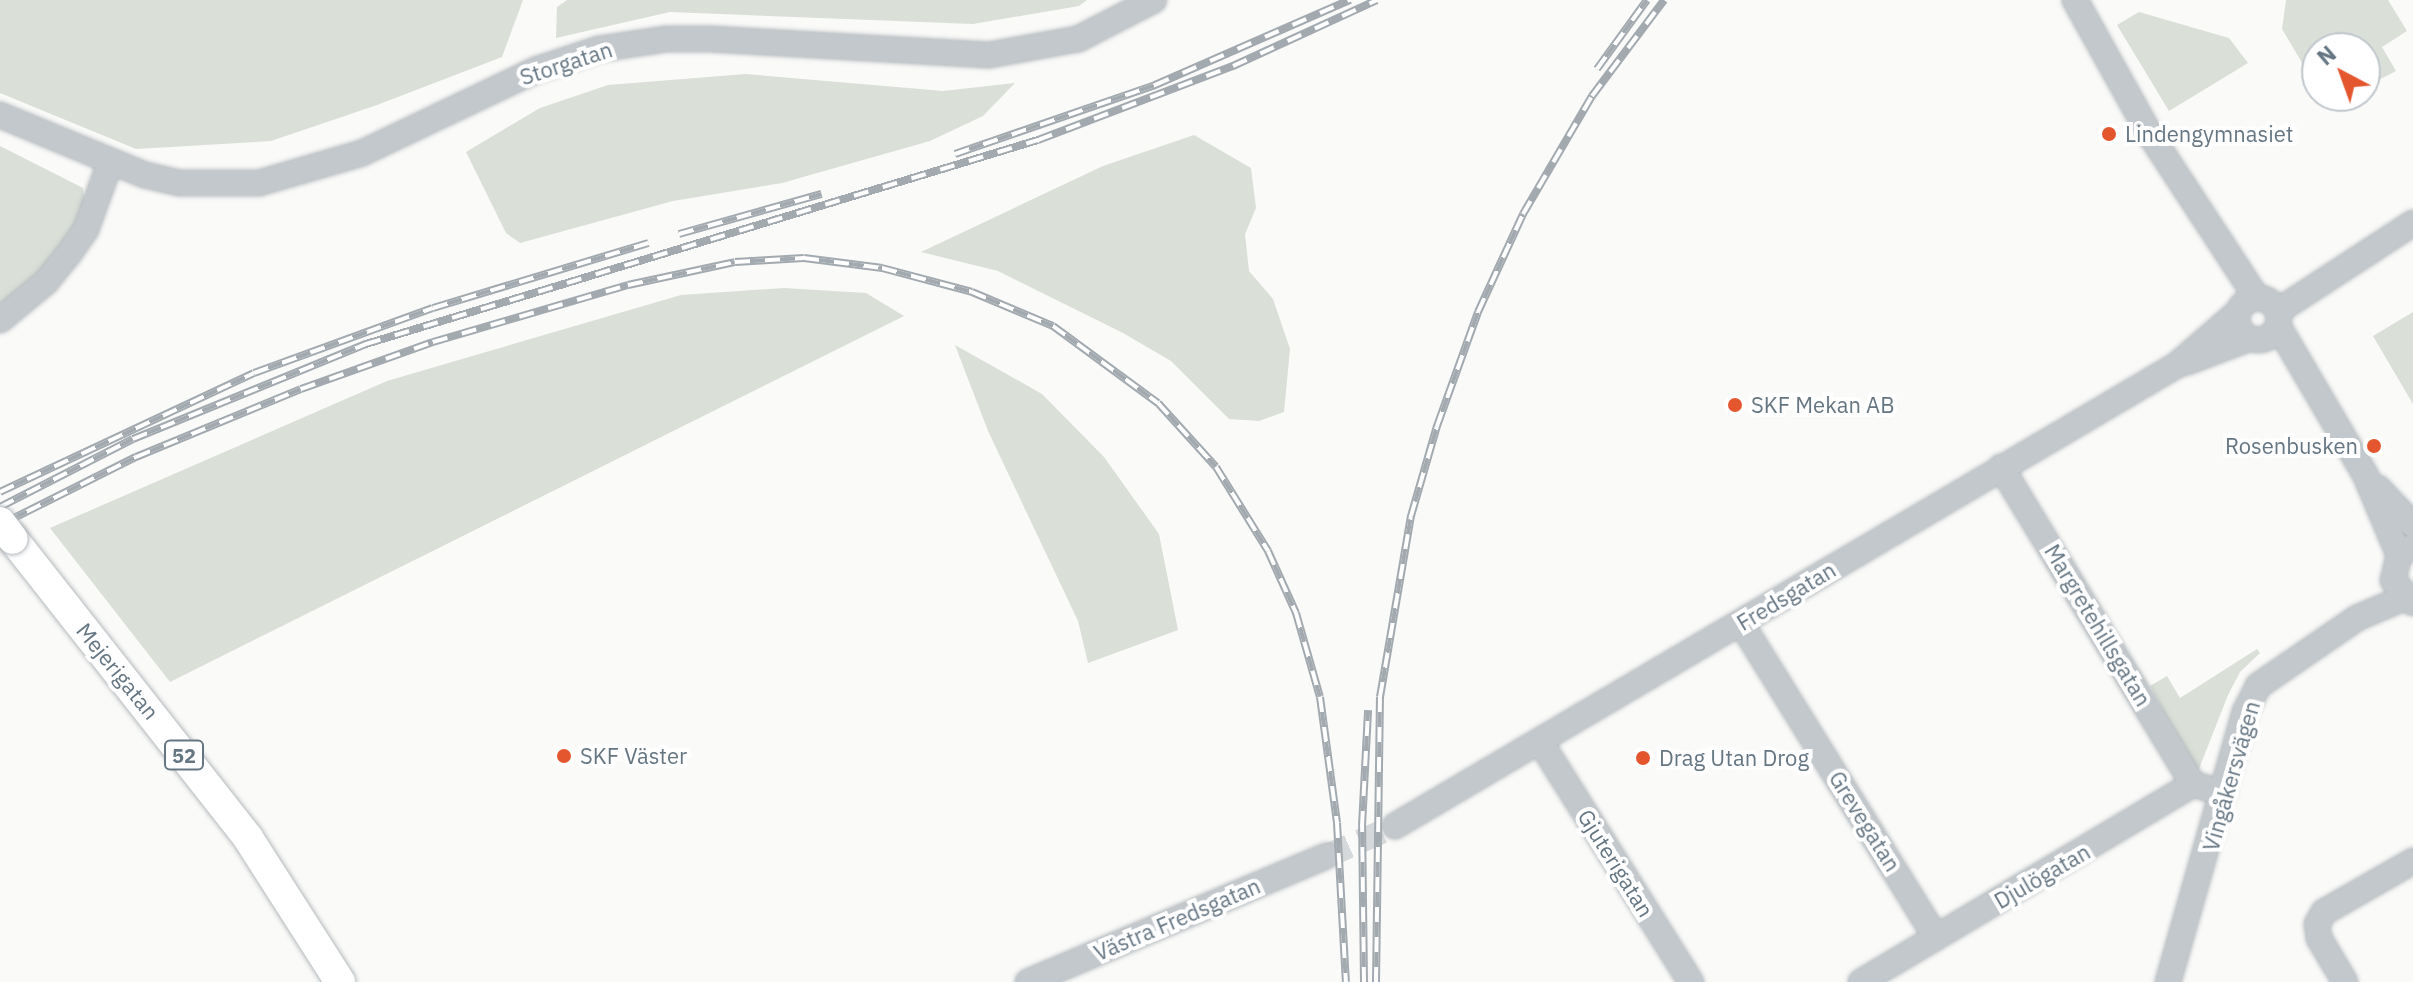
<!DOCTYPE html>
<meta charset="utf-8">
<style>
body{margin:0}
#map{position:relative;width:2413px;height:982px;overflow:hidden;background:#fafaf8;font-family:"IBM Plex Sans",sans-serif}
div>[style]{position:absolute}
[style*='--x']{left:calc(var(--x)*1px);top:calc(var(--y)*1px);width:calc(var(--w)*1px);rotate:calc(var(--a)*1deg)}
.green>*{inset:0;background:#dadfd7}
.minor-tunnel>*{height:24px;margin-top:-12px;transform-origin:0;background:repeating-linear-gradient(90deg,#d5d9db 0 24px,transparent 0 36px)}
.roads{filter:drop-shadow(0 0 2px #b5babe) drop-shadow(0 0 2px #b5babe)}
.minor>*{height:24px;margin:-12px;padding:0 12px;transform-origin:12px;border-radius:12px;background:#c3c8cc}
.minor>.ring{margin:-12px;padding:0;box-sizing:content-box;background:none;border:24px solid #c3c8cc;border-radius:50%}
.major>*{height:30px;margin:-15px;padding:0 15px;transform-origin:15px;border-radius:15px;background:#fff}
.rail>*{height:8px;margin-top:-4px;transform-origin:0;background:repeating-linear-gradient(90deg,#fff 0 15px,#a2aab0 0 30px);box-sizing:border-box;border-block:2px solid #a2aab0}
.bridges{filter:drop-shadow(0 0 2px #b5babe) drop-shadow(0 0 2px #b5babe)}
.major-bridge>*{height:30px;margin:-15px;padding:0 15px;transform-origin:15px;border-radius:15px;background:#fff}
.dots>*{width:22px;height:22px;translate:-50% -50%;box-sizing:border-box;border:4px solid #fff;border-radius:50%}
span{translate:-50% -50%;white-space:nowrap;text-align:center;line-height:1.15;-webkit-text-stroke:8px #fff;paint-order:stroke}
.shield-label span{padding:2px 6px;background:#fff;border:2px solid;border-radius:6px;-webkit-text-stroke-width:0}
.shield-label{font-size:20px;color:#657683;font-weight:700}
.street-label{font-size:22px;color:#657683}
.poi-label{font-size:22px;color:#657683}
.left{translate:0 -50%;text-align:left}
.right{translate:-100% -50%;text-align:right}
.north{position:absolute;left:2301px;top:32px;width:80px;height:80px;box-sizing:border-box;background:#fff;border:2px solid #c1c8cd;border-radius:50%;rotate:319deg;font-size:22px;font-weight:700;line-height:32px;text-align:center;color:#657683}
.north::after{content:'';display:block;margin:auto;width:28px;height:36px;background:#e4572e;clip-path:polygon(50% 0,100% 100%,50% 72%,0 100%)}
</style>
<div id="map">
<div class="green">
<i style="clip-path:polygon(0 0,523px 0,502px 57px,377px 105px,271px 141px,136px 149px,0 93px)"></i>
<i style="clip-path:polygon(567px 0,1087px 0,1079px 6px,973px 24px,670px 12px,556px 38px,557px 7px)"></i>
<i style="clip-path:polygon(2286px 0,2388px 0,2407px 31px,2382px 47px,2396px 71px,2365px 87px,2365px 48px,2317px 48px,2317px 88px,2282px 29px)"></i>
<i style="clip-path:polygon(2139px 12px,2229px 38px,2248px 63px,2169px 111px,2117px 25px)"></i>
<i style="clip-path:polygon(746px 74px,943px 91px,1015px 83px,983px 116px,930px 141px,782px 183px,673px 201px,520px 243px,506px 233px,466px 152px,540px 108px,608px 85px)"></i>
<i style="clip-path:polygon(1194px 135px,1251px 168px,1256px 208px,1245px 234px,1249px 271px,1273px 299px,1290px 349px,1284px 412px,1259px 421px,1229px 419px,1171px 361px,1123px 333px,998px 271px,921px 252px,1103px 166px)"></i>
<i style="clip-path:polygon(0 146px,83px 188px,86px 210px,51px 262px,0 306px)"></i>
<i style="clip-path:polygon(784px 288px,866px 293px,904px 316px,170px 682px,50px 528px,387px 381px,681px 295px)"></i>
<i style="clip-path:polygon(2413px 312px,2413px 404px,2373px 336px)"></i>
<i style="clip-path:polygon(955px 345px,1042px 394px,1104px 457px,1159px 534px,1178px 630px,1088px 663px,1078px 621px,988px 431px)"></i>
<i style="clip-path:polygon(2257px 649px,2260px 653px,2240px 672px,2228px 695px,2197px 774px,2150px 686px,2167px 676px,2180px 698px)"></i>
</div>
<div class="minor-tunnel">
<i style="--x:1327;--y:856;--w:74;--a:-23.8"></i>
</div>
<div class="roads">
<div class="minor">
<i style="--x:2075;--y:0;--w:152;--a:60.9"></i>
<i style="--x:2149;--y:133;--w:197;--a:56.8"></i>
<i style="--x:0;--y:115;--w:157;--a:22.5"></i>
<i style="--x:145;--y:175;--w:36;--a:13"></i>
<i style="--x:180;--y:183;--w:79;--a:0"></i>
<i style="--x:259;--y:183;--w:107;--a:-16.2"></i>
<i style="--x:362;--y:153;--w:193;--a:-25.5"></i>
<i style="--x:536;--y:70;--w:66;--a:-18.4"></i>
<i style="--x:599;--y:49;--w:69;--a:-8.4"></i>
<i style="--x:667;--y:39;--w:44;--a:0"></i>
<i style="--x:711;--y:39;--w:278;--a:3.3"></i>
<i style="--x:989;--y:55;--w:90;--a:-10.2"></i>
<i style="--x:1078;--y:39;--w:85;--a:-27.2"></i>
<i class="ring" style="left:2237px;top:298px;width:18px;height:18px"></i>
<i style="--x:2278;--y:311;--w:161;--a:-33.1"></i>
<i style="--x:0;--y:320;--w:60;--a:-39.6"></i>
<i style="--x:46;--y:282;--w:35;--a:-51"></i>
<i style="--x:68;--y:255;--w:32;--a:-55"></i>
<i style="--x:86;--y:229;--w:70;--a:-70"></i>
<i style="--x:2278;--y:326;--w:172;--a:59.6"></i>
<i style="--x:2365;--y:474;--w:88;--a:67.2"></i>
<i style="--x:2187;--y:362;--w:65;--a:-20.7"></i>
<i style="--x:2001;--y:467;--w:371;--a:58.8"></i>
<i style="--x:2378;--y:488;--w:51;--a:46.6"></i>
<i style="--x:2412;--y:547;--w:15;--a:148"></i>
<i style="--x:2399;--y:555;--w:26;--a:103"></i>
<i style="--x:2393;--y:580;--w:30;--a:49"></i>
<i style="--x:1741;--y:623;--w:370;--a:58.2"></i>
<i style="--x:1541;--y:743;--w:282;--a:57.9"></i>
<i style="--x:1395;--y:826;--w:908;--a:-30.52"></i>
<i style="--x:2177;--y:365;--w:79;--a:-40.9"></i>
<i style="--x:1028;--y:982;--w:324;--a:-22.9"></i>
<i style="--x:1861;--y:982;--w:387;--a:-30.8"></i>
<i style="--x:2193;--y:784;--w:31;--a:17"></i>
<i style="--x:2168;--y:982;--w:281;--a:-74.1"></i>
<i style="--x:2245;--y:712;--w:29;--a:-63"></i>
<i style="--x:2258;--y:686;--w:120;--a:-34.5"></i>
<i style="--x:2357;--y:618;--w:51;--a:-23.1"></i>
<i style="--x:2345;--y:982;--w:51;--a:-120.6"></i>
<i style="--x:2319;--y:938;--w:14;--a:-98"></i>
<i style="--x:2317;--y:924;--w:14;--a:-60"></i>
<i style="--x:2324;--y:912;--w:103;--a:-29.8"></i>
</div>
<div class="major">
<i style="--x:13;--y:539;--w:380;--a:51.8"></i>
<i style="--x:248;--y:838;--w:171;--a:57.4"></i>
</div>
</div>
<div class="rail">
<i style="--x:1597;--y:69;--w:85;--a:-54.1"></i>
<i style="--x:955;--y:154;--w:212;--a:-19"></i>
<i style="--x:1155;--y:85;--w:213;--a:-23.6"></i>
<i style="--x:679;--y:234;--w:148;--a:-15.7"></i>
<i style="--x:0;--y:492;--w:280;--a:-25.1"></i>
<i style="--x:254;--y:373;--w:190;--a:-20"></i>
<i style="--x:433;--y:308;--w:225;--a:-16.8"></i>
<i style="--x:0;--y:507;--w:149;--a:-27.1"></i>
<i style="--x:133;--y:439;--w:252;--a:-22.2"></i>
<i style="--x:366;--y:344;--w:702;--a:-16.89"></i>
<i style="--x:1038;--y:140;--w:209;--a:-20.8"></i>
<i style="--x:1233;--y:66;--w:158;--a:-24.6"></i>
<i style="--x:0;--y:525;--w:152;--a:-26.6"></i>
<i style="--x:136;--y:457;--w:178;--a:-22.4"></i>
<i style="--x:301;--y:389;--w:140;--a:-19.6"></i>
<i style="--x:433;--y:342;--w:203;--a:-16.3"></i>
<i style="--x:628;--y:285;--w:109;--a:-12.1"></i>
<i style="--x:735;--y:262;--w:69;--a:-3.3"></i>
<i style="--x:804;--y:258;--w:79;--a:7.3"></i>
<i style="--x:882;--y:268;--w:93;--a:14.9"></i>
<i style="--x:972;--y:292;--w:88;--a:22.8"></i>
<i style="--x:1053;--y:326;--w:130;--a:36.3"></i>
<i style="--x:1158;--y:403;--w:86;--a:47.8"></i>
<i style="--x:1216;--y:467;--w:99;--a:58.2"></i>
<i style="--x:1268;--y:551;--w:68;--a:65.7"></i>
<i style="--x:1296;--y:613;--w:87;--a:74.1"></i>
<i style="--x:1320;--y:697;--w:127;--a:82.3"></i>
<i style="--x:1337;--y:823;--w:159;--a:86.8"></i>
<i style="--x:1364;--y:982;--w:156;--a:-90.7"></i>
<i style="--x:1362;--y:826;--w:116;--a:-87"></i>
<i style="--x:1376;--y:982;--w:285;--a:-89.2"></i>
<i style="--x:1380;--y:697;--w:184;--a:-80.3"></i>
<i style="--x:1411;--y:516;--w:94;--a:-73.9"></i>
<i style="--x:1437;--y:426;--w:121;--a:-70.2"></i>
<i style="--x:1478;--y:312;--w:108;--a:-65.3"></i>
<i style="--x:1523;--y:214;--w:137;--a:-59.7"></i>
<i style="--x:1592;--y:96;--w:120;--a:-53.1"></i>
</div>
<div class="bridges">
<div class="major-bridge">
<i style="--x:0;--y:522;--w:21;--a:53"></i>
</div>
</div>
<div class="dots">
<i style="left:2109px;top:134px;background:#e4572e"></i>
<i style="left:1735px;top:405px;background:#e4572e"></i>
<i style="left:2374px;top:446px;background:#e4572e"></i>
<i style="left:564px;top:756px;background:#e4572e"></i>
<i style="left:1643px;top:758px;background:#e4572e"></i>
</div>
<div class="shield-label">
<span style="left:184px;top:755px">52</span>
</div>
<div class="street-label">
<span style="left:566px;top:63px;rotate:-18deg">Storgatan</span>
<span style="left:1786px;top:596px;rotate:-31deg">Fredsgatan</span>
<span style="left:2098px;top:625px;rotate:59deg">Margretehillsgatan</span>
<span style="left:118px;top:671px;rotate:51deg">Mejerigatan</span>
<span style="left:2231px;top:776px;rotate:-74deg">Vingåkersvägen</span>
<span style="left:1865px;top:821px;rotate:58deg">Grevegatan</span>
<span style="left:1616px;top:863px;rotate:58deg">Gjuterigatan</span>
<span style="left:2042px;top:876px;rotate:-30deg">Djulögatan</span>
<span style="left:1177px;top:919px;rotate:-23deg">Västra Fredsgatan</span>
</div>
<div class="poi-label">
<span class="left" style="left:2125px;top:134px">Lindengymnasiet</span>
<span class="left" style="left:1751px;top:405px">SKF Mekan AB</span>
<span class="right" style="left:2358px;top:446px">Rosenbusken</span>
<span class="left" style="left:580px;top:756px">SKF Väster</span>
<span class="left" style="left:1659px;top:758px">Drag Utan Drog</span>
</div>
<div class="north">N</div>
</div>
